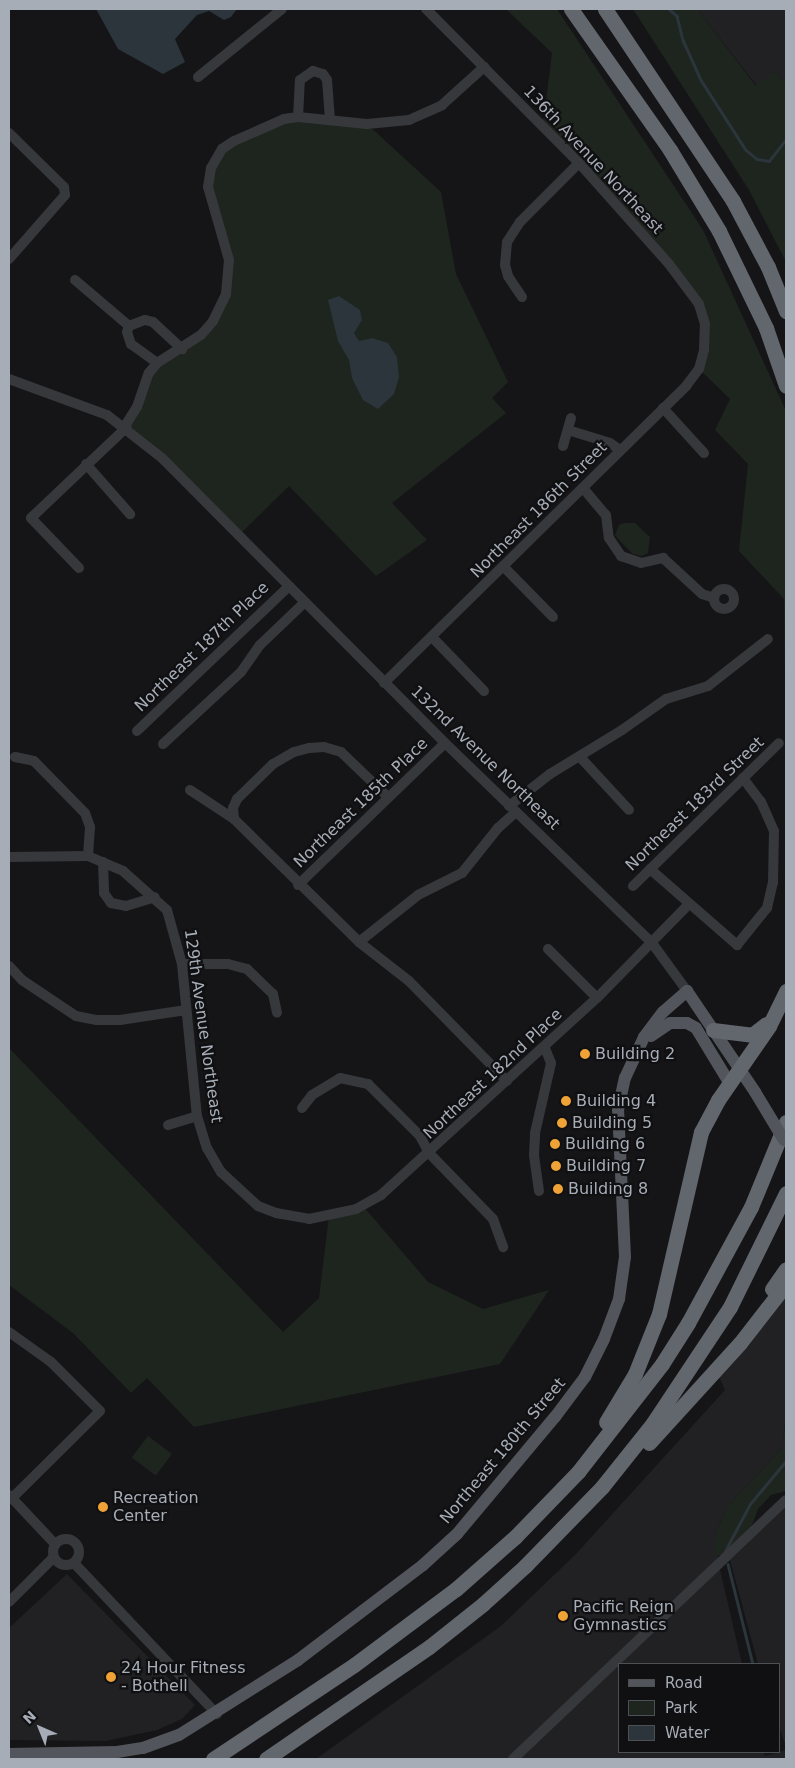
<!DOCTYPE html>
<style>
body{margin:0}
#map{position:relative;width:795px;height:1768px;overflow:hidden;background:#151517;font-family:"DejaVu Sans",sans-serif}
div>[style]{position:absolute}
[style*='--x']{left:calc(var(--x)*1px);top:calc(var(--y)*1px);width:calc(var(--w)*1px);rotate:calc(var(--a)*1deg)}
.built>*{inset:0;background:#212124}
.green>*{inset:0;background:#1d251e;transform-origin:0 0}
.water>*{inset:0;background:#2b353b}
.stream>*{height:2.5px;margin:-1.25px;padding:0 1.25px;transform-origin:1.25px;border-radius:1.25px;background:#2b353b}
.minor>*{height:10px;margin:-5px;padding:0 5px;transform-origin:5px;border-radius:5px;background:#36383c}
.minor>.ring{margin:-5px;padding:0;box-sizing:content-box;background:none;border:10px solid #36383c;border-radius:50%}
.major>*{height:12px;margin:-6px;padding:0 6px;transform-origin:6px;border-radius:6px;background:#52555b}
.highway>*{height:15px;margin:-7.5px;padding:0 7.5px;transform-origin:7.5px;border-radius:7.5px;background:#62666d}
.major-bridge>*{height:12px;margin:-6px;padding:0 6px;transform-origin:6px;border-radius:6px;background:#52555b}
.dots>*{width:14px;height:14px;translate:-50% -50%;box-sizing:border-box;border:2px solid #101012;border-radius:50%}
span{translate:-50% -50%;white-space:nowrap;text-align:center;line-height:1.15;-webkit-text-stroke:4.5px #101012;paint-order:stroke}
.street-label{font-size:16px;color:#a7adb7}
.poi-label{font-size:16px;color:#a7adb7}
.left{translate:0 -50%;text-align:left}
.frame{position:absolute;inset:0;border:10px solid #a7adb7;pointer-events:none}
.legend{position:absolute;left:618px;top:1663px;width:162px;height:90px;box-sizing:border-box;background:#101012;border:1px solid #4c4f54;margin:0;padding:6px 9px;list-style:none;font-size:15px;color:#a7adb7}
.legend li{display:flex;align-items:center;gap:10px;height:25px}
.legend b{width:25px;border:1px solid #4c4f54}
.north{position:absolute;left:15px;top:1703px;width:50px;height:50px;-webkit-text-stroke:4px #101012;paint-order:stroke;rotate:316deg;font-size:14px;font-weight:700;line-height:20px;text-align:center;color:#a7adb7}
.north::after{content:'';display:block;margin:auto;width:18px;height:22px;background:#a7adb7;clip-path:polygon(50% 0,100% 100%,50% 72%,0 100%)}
</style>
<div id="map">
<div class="built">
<i style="clip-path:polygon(697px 9px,786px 9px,786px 84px,774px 71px,757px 86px)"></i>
<i style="clip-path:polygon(786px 1292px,786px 1418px,782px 1448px,727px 1507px,716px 1533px,718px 1561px,742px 1664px,619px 1664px,619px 1752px,763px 1752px,765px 1756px,786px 1750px,786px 1759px,316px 1759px,501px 1626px,576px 1554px,725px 1390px,719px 1377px)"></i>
<i style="clip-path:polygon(786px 1507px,786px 1747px,779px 1726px,779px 1664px,758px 1664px,730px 1560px)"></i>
<i style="clip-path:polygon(67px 1574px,195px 1705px,182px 1719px,157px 1730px,106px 1741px,9px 1740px,9px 1628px)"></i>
</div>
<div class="green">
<i style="clip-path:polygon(506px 9px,557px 9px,703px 230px,786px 411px,786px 780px,784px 599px,739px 551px,748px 464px,715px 430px,730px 399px,699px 369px,704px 350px,699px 304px,538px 121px,544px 118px,552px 53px)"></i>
<i style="clip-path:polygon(633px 9px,697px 9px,756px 86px,774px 71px,786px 84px,786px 262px,749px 190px)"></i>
<i style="clip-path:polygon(284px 119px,367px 124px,441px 192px,456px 274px,508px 382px,492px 398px,506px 413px,392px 503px,427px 540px,376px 576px,289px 486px,239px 535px,127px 427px,149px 373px,201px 335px,229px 281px,208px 187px,222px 149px)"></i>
<i style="clip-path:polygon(624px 523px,635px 523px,650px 537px,648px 553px,642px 556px,633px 554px,619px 540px,615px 535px,619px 525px)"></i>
<i style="clip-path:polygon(9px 1048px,283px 1332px,319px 1298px,329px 1216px,363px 1206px,428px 1282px,483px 1309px,549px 1290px,500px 1364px,194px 1427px,147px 1378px,131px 1393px,73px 1333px,9px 1285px)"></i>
<i style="clip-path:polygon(786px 1418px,786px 1491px,771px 1495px,758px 1509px,752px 1525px,722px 1555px,716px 1556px,714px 1546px,716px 1533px,727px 1507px,782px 1448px)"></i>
<i style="left:148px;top:1436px;width:30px;height:27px;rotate:37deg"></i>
</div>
<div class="water">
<i style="clip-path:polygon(96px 9px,237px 9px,231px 17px,224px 20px,209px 11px,197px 15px,175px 39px,185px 62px,163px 74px,118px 49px)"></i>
<i style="clip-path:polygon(339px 296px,360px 310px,362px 320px,354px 333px,359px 341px,372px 338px,388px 343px,397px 357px,399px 377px,394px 394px,378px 409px,363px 400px,352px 378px,349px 360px,338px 341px,328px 300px)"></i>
</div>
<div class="stream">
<i style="--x:669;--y:9;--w:11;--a:41"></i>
<i style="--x:677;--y:16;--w:25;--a:76"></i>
<i style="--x:683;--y:40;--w:44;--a:65.8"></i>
<i style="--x:701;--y:80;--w:83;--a:57.3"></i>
<i style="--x:746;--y:150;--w:14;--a:39"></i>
<i style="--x:757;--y:159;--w:12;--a:9"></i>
<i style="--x:769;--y:161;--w:28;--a:-52"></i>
<i style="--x:725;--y:1551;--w:53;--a:-62"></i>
<i style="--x:750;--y:1504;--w:56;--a:-50.1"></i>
<i style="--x:728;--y:1564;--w:103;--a:76"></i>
</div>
<div class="minor">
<i style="--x:198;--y:77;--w:108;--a:-39"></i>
<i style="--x:298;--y:117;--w:37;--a:-87"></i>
<i style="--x:300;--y:80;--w:16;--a:-35"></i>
<i style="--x:313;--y:71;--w:10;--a:17"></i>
<i style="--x:323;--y:74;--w:7;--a:56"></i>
<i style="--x:327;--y:80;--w:40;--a:85.7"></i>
<i style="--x:9;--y:133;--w:77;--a:44.5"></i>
<i style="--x:64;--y:187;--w:8;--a:83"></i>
<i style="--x:65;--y:195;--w:85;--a:131.2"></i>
<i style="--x:75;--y:280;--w:71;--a:40.4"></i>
<i style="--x:129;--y:326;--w:6;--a:108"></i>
<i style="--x:127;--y:332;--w:13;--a:72"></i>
<i style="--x:131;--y:344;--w:32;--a:36"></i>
<i style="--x:522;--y:297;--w:25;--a:-124"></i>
<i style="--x:508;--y:276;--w:11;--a:-105"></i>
<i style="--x:505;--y:265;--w:23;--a:-85"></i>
<i style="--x:507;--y:242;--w:24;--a:-57"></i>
<i style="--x:520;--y:222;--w:83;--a:-45"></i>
<i style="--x:129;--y:326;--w:17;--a:-21"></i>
<i style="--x:145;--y:320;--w:8;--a:14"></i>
<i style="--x:153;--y:322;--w:40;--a:43"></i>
<i style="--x:9;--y:379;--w:104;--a:20.2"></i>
<i style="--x:107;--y:415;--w:70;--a:38"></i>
<i style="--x:162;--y:458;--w:402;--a:45.2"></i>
<i style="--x:445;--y:743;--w:288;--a:44"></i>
<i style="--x:652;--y:943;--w:59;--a:53.9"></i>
<i style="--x:663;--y:408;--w:61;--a:47.7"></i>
<i style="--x:125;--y:426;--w:22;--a:-58"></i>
<i style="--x:137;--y:407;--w:36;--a:-71"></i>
<i style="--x:149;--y:373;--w:13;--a:-51"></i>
<i style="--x:157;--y:363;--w:52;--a:-32.5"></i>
<i style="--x:201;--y:335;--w:18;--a:-49"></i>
<i style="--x:213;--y:321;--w:30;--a:-64"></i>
<i style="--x:226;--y:294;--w:34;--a:-85"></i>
<i style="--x:229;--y:260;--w:76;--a:-106"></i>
<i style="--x:208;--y:187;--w:19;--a:-81"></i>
<i style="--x:211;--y:168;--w:22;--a:-60"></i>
<i style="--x:222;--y:149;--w:14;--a:-34"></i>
<i style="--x:234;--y:141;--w:55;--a:-23.7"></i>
<i style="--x:284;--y:119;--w:14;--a:-8"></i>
<i style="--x:298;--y:117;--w:69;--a:5.8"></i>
<i style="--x:367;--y:124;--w:42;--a:-5.4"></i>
<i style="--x:409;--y:120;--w:36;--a:-24"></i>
<i style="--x:442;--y:105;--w:57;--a:-42.1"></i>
<i style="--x:568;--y:430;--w:44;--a:17.2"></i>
<i style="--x:610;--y:443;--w:12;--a:35"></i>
<i style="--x:563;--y:446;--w:29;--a:-74"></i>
<i style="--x:86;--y:464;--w:67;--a:48.7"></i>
<i style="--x:583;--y:488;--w:35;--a:50"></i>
<i style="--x:606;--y:515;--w:23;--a:83"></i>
<i style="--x:609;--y:538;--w:22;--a:56"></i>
<i style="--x:621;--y:556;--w:21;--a:19"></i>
<i style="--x:641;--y:563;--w:23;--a:-13"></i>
<i style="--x:663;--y:558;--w:53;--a:42.7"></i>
<i style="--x:702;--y:594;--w:13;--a:18"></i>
<i style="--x:504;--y:567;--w:70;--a:45.6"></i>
<i style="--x:79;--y:568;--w:69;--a:-133.8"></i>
<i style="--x:31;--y:518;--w:132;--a:-43.5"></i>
<i class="ring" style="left:714px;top:589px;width:10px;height:10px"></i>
<i style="--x:432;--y:637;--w:75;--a:46.1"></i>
<i style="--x:384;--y:683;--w:424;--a:-44.5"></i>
<i style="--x:686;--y:386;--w:21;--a:-53"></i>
<i style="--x:699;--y:369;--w:20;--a:-75"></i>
<i style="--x:704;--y:350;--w:26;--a:-88"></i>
<i style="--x:705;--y:324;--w:21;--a:-107"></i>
<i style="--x:699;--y:304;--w:50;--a:-126.9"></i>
<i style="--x:669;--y:264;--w:135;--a:-131.7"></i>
<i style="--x:579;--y:163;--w:217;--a:-134.8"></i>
<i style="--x:137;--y:731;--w:210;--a:-43.6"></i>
<i style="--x:163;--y:744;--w:106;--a:-42.7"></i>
<i style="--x:241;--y:672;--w:33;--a:-55"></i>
<i style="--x:260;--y:645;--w:62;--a:-43.7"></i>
<i style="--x:15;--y:757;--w:19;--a:12"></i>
<i style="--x:34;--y:761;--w:73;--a:45.6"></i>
<i style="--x:85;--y:813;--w:15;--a:70"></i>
<i style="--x:90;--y:827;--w:29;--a:94"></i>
<i style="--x:580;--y:757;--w:72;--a:47.2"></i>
<i style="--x:190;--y:790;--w:53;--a:33.4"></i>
<i style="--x:234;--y:819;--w:175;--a:44.5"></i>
<i style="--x:359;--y:942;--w:63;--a:38"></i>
<i style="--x:409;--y:981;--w:140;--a:45.6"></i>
<i style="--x:509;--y:806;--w:52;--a:-38"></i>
<i style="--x:550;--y:774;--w:84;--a:-31.4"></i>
<i style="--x:622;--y:730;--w:54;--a:-35.2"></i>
<i style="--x:666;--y:699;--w:44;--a:-17.2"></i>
<i style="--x:708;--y:686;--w:76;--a:-38.1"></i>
<i style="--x:234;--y:819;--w:11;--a:-95"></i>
<i style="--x:233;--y:808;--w:10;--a:-66"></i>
<i style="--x:237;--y:799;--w:50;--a:-44.2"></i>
<i style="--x:273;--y:764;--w:24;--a:-30"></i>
<i style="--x:294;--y:752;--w:16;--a:-15"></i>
<i style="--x:309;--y:748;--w:15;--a:-4"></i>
<i style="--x:324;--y:747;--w:18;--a:16"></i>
<i style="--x:341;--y:752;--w:65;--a:43.8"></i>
<i style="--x:9;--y:857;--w:79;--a:-0.7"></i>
<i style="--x:88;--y:856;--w:38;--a:23"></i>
<i style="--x:123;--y:871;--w:59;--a:41.6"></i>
<i style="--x:167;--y:910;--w:56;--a:74.5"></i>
<i style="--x:182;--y:964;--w:153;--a:84.4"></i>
<i style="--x:197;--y:1116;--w:34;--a:73"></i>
<i style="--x:207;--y:1148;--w:28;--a:60"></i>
<i style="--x:221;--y:1172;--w:50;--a:42.6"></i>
<i style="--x:258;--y:1206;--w:19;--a:21"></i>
<i style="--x:276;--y:1213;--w:34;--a:10"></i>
<i style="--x:309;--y:1219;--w:48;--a:-12"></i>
<i style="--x:356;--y:1209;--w:29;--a:-29"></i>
<i style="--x:381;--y:1195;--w:292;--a:-42.4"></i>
<i style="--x:597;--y:998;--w:130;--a:-45.6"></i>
<i style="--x:103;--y:862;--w:31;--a:88"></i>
<i style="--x:104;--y:893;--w:12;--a:55"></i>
<i style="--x:111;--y:903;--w:15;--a:11"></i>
<i style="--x:126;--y:906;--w:30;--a:-17"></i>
<i style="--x:650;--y:869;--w:116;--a:41.1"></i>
<i style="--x:737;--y:945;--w:48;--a:-51"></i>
<i style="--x:767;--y:908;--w:26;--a:-77"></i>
<i style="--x:773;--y:883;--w:52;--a:-88.9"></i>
<i style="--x:774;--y:831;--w:32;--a:-114"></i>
<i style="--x:761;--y:802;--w:30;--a:-127"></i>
<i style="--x:298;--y:885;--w:204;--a:-44"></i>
<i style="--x:633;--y:886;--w:204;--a:-44.4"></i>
<i style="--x:359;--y:942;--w:75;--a:-38.5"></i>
<i style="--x:418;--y:895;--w:49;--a:-26.6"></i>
<i style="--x:462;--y:873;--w:58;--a:-51.3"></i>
<i style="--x:498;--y:828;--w:24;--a:-42"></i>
<i style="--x:548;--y:949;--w:69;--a:45"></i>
<i style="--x:182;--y:964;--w:46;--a:0"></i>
<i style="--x:228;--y:964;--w:20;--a:15"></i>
<i style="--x:247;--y:969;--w:36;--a:44"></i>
<i style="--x:273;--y:994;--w:19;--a:78"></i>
<i style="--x:9;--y:966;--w:19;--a:47"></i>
<i style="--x:22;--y:980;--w:65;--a:33.7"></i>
<i style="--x:76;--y:1016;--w:20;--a:11"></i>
<i style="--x:96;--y:1020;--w:24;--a:0"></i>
<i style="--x:120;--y:1020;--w:67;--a:-8.6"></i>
<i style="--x:302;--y:1108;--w:16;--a:-52"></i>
<i style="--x:312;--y:1095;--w:33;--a:-31"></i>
<i style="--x:340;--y:1078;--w:29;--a:12"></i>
<i style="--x:368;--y:1084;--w:74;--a:45"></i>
<i style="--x:420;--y:1136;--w:19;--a:62"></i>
<i style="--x:429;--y:1153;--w:92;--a:45.9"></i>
<i style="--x:493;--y:1219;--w:30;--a:70"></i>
<i style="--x:168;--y:1125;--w:30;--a:-17"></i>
<i style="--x:539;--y:1191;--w:36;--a:-98"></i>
<i style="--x:534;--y:1155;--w:22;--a:-87"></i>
<i style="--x:535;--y:1133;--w:72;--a:-77.1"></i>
<i style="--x:551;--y:1063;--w:18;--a:-112"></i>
<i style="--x:9;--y:1332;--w:52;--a:35.5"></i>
<i style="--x:51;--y:1362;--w:69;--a:45"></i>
<i style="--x:100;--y:1411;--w:124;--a:135.3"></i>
<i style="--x:9;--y:1495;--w:67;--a:46.8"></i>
<i class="ring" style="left:53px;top:1539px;width:16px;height:16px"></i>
<i style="--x:74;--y:1563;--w:208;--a:46.6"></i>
<i style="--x:9;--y:1602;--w:62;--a:-45"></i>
<i style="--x:513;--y:1759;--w:376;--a:-43.5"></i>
</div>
<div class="major">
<i style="--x:651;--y:1036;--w:23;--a:-34"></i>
<i style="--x:670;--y:1023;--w:17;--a:0"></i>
<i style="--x:687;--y:1023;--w:10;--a:29"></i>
<i style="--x:696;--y:1028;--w:66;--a:58.7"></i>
<i style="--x:9;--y:1754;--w:108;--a:-1.1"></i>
<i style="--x:117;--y:1752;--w:26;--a:-9"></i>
<i style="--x:143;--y:1748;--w:38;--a:-20"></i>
<i style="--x:179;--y:1735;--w:141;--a:-32.2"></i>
<i style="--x:298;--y:1660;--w:157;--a:-37.2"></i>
<i style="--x:423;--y:1565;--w:46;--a:-42.4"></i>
<i style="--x:457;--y:1534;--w:153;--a:-50.1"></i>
<i style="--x:555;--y:1417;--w:50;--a:-53.1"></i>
<i style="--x:585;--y:1377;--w:42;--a:-63.4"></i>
<i style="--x:604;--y:1339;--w:43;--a:-69.4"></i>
<i style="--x:619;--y:1299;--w:42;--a:-81.9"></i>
<i style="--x:625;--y:1257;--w:147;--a:-92.7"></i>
<i style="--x:618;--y:1110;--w:33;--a:-78"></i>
<i style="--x:625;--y:1078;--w:45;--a:-65.1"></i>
<i style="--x:644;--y:1037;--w:31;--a:-53"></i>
<i style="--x:663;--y:1012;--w:32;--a:-41"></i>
<i style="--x:687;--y:991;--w:122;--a:56"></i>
</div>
<div class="highway">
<i style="--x:571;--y:9;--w:172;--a:54.9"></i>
<i style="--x:670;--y:150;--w:95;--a:58.8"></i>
<i style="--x:719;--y:231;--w:108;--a:64.1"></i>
<i style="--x:766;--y:328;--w:61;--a:71"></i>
<i style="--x:605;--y:9;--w:231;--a:56.3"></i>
<i style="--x:733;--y:201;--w:75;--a:62.1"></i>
<i style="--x:768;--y:267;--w:48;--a:67.8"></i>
<i style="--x:713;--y:1030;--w:39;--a:7"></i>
<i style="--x:752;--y:1035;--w:18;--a:-38"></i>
<i style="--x:772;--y:1289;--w:24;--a:-55"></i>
<i style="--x:606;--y:1422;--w:56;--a:-58.9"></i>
<i style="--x:635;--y:1374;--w:65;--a:-68.2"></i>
<i style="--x:659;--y:1314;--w:187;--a:-77"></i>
<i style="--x:701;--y:1132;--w:36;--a:-62"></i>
<i style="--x:718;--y:1100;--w:90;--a:-55.4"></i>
<i style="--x:769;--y:1026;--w:39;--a:-64"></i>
<i style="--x:649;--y:1443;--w:135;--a:-47.7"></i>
<i style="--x:740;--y:1343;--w:75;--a:-52.1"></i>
<i style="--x:213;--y:1759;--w:169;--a:-33.7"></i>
<i style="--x:354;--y:1665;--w:127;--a:-36.7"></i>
<i style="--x:456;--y:1589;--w:79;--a:-41.4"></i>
<i style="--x:515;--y:1537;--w:91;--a:-45.9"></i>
<i style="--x:578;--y:1472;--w:137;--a:-52.1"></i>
<i style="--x:662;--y:1364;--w:49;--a:-57.6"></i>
<i style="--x:688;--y:1323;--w:132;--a:-61.5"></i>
<i style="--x:751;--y:1207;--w:92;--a:-67.6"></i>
<i style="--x:266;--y:1759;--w:198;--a:-34.5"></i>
<i style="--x:429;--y:1647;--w:69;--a:-38.5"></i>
<i style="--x:483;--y:1604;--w:57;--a:-42.1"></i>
<i style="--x:525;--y:1566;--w:110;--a:-45.7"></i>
<i style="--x:602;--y:1487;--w:82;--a:-51.4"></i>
<i style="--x:653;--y:1423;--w:139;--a:-56.4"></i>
<i style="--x:730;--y:1307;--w:127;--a:-63.8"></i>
</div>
<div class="major-bridge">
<i style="--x:755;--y:1092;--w:56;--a:58.9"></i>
</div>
<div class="dots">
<i style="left:585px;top:1054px;background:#efa235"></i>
<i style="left:566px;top:1101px;background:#efa235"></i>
<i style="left:562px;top:1123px;background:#efa235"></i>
<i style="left:555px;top:1144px;background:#efa235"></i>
<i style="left:556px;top:1166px;background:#efa235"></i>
<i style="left:558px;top:1189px;background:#efa235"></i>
<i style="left:103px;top:1507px;background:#efa235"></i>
<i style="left:563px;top:1616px;background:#efa235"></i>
<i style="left:111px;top:1677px;background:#efa235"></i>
</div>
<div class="street-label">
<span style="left:593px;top:160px;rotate:47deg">136th Avenue Northeast</span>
<span style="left:539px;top:510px;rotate:-45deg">Northeast 186th Street</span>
<span style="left:202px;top:647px;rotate:-44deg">Northeast 187th Place</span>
<span style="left:485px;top:758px;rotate:44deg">132nd Avenue Northeast</span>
<span style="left:361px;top:803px;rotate:-44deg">Northeast 185th Place</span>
<span style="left:695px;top:804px;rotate:-44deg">Northeast 183rd Street</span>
<span style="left:203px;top:1026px;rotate:82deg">129th Avenue Northeast</span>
<span style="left:493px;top:1074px;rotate:-43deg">Northeast 182nd Place</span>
<span style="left:503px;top:1451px;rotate:-50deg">Northeast 180th Street</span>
</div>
<div class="poi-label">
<span class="left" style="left:595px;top:1054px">Building 2</span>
<span class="left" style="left:576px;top:1101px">Building 4</span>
<span class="left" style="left:572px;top:1123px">Building 5</span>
<span class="left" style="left:565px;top:1144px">Building 6</span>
<span class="left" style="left:566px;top:1166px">Building 7</span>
<span class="left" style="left:568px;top:1189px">Building 8</span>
<span class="left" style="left:113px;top:1507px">Recreation<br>Center</span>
<span class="left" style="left:573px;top:1616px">Pacific Reign<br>Gymnastics</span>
<span class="left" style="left:121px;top:1677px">24 Hour Fitness<br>- Bothell</span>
</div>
<div class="frame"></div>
<ul class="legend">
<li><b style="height:6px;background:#52555b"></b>Road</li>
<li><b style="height:14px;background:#1d251e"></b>Park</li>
<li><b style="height:14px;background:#2b353b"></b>Water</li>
</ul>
<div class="north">N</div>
</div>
